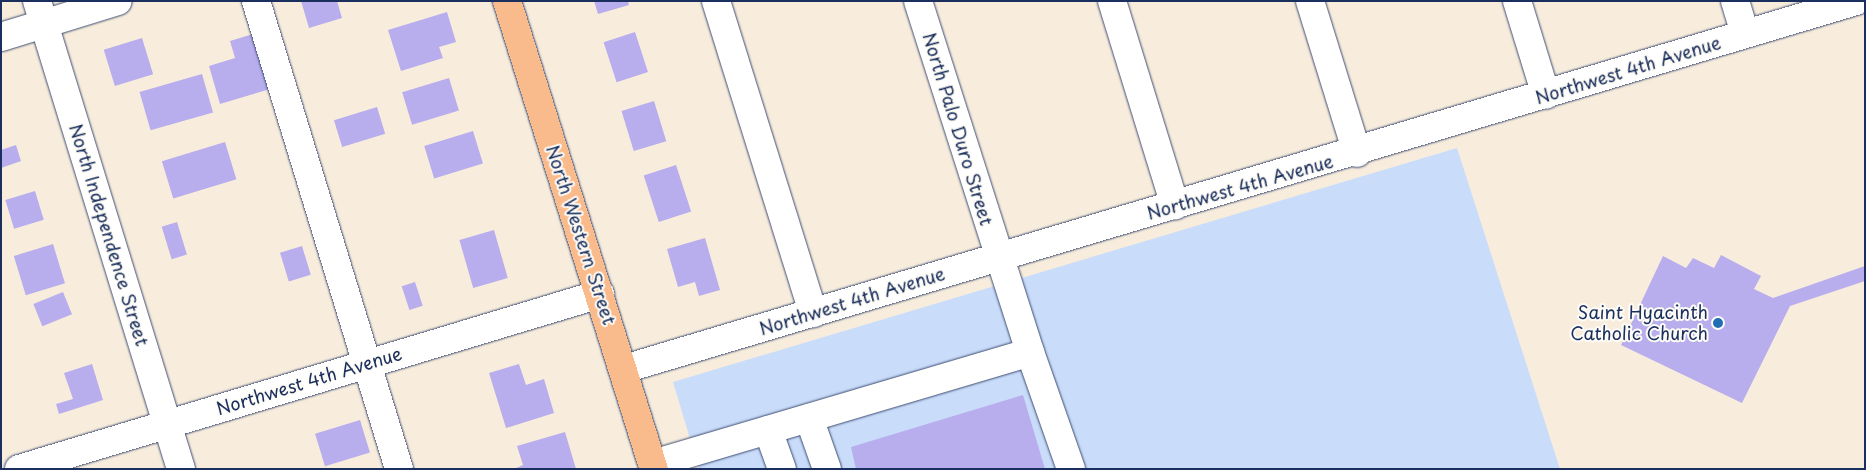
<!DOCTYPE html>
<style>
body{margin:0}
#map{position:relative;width:1866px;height:470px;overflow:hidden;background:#f8eddd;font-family:"Playpen Sans",sans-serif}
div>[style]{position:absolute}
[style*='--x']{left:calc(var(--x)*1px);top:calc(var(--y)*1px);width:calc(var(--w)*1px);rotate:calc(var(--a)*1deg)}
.built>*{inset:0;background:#c9dcf9}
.building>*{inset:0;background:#b8aded;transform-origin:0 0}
.roads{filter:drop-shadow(0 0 1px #3c4c71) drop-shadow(0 0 1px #3c4c71)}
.minor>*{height:28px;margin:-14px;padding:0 14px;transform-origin:14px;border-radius:14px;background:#fff}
.major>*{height:28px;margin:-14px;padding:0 14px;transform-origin:14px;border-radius:14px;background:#fabb8c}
.dots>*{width:14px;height:14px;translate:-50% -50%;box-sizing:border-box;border:2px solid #fdfcf7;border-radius:50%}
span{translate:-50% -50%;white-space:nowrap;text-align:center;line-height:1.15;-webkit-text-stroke:4px #fdfcf7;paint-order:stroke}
.street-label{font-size:18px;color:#1b2f5e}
.poi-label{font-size:18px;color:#1b2f5e}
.right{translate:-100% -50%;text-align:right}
.frame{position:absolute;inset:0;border:2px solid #1b2f5e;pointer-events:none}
</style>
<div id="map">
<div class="built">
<i style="clip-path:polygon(1457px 148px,1560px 469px,699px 469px,673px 382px)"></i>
</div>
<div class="building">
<i style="clip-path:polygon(301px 1px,337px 1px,342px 18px,309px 28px)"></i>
<i style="clip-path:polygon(594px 1px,628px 1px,629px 5px,598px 14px)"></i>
<i style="clip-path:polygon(447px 12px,456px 42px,439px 47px,443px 58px,401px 71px,388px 30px)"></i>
<i style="left:635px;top:32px;width:42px;height:33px;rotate:72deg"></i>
<i style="clip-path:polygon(253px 34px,270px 89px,220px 104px,209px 66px,235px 58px,230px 41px)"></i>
<i style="left:142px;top:38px;width:38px;height:40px;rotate:73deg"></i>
<i style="left:202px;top:74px;width:40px;height:65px;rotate:74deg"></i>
<i style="left:449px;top:78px;width:34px;height:49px;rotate:73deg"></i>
<i style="left:654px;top:101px;width:42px;height:34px;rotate:73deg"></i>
<i style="left:377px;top:107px;width:28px;height:45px;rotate:73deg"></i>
<i style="left:473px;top:131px;width:34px;height:51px;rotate:73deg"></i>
<i style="left:225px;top:142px;width:39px;height:66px;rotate:73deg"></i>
<i style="clip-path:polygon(16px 145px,21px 161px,1px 168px,1px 150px)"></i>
<i style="left:676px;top:165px;width:49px;height:34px;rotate:72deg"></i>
<i style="left:35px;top:191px;width:30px;height:31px;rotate:73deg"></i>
<i style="left:177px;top:222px;width:34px;height:16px;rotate:73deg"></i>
<i style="left:494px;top:230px;width:50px;height:36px;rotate:74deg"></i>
<i style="clip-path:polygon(705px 238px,720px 290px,699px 296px,695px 282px,678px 287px,667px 249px)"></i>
<i style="left:53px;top:244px;width:41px;height:41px;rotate:73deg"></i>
<i style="left:302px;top:246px;width:30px;height:23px;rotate:73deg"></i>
<i style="clip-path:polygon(1721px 255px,1761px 276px,1754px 289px,1773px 298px,1865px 266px,1865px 281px,1790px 306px,1742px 403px,1621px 345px,1663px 256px,1686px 268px,1693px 258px,1714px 268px)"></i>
<i style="left:415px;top:282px;width:25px;height:14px;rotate:72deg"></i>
<i style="left:63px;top:292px;width:24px;height:32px;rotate:68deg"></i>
<i style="clip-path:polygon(92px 364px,103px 400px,59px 414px,56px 404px,73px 399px,64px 373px)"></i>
<i style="clip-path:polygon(519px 364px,526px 385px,544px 379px,554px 413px,506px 428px,489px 373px)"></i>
<i style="clip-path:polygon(1023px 395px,1045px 469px,856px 469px,851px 447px)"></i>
<i style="left:360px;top:420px;width:34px;height:47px;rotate:73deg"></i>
<i style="clip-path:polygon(565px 432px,576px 469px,514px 469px,523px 465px,517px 446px)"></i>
</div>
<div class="roads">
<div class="minor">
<i style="--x:37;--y:1;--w:490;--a:72.9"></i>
<i style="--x:256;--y:1;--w:489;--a:73"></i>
<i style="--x:716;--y:1;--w:327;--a:72.7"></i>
<i style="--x:1112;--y:1;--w:214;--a:72.9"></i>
<i style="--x:1310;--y:1;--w:159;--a:72.8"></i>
<i style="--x:1517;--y:1;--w:98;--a:72.9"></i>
<i style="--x:1735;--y:1;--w:34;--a:73"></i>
<i style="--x:1;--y:37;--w:122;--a:-17.1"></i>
<i style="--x:1030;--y:352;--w:124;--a:70.7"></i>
<i style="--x:624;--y:369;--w:1286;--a:-16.63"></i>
<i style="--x:809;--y:418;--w:54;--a:70.6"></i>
<i style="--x:768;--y:430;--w:41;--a:70.3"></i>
<i style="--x:653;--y:464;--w:393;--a:-16.5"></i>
<i style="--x:1030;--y:352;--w:368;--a:-107.7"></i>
<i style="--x:19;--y:469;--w:607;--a:-16.76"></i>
</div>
<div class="major">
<i style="--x:507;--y:1;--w:491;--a:72.6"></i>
</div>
</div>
<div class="dots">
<i style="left:1718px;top:323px;background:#1f6fb2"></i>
</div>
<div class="street-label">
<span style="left:1628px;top:70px;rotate:-17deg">Northwest 4th Avenue</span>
<span style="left:958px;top:129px;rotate:73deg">North Palo Duro Street</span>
<span style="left:1240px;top:187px;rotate:-16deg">Northwest 4th Avenue</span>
<span style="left:109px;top:235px;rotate:73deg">North Independence Street</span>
<span style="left:581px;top:235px;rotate:72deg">North Western Street</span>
<span style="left:852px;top:301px;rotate:-17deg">Northwest 4th Avenue</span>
<span style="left:309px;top:381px;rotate:-17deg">Northwest 4th Avenue</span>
</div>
<div class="poi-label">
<span class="right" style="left:1708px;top:323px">Saint Hyacinth<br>Catholic Church</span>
</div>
<div class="frame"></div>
</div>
